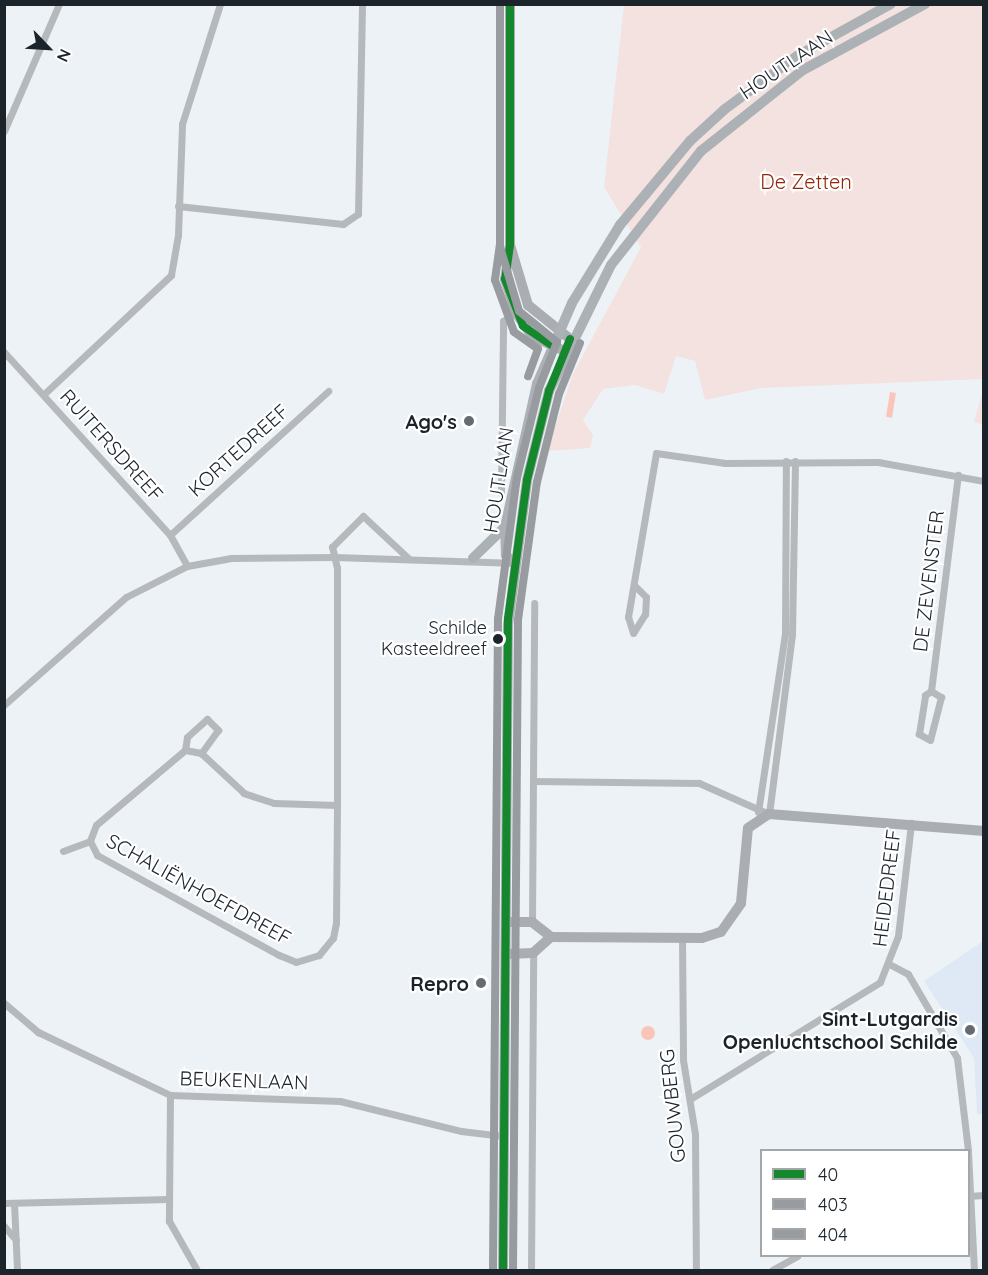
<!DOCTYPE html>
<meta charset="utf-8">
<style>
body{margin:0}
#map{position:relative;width:988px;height:1275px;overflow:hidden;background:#edf2f7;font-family:Quicksand,sans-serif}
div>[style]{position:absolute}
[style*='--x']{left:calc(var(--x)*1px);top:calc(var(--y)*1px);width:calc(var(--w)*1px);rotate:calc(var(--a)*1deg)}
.built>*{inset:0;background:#dee9f5}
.green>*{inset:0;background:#f3e2df}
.water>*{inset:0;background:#fac4b9;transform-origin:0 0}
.round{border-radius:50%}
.street>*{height:7px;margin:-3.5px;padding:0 3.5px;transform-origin:3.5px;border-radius:3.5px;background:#b6b9bc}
.secondary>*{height:10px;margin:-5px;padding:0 5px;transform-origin:5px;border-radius:5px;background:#aaaeb3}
.primary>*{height:10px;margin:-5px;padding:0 5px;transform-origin:5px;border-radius:5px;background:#acb1b6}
.bus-1>*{height:8px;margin:-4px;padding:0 4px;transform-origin:4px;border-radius:4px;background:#15882e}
.bus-2>*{height:8px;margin:-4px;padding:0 4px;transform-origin:4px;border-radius:4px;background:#989ca0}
.bus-3>*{height:8px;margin:-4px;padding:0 4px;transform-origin:4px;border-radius:4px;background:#989ca0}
.dots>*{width:16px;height:16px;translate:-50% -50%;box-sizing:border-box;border:3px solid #fff;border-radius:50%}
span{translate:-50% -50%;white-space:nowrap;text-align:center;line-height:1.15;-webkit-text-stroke:4.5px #fff;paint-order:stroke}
.bus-label{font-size:18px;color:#1b232b}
.right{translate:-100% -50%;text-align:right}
.street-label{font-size:20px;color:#1b232b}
.park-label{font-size:20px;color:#922608}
.poi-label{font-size:20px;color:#1b232b;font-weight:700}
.frame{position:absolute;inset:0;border:6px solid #1b232b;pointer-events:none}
.legend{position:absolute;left:760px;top:1149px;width:210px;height:108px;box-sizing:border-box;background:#fff;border:2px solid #a4a7aa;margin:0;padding:8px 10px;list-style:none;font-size:18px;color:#1b232b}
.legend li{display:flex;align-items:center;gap:12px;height:30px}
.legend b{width:30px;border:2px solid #a4a7aa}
.north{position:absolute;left:18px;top:18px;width:60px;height:60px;-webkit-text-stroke:4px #fff;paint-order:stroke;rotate:115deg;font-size:16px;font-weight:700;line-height:24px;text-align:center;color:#1b232b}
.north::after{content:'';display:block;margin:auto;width:21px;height:27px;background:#1b232b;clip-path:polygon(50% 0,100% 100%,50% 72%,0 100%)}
</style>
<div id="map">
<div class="built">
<i style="clip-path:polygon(983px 941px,984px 1114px,977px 1114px,974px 1058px,924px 981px)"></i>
</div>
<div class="green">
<i style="clip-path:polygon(624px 5px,983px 5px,983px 379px,761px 388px,705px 400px,695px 361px,676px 356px,664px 394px,635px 385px,603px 389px,583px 420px,593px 435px,590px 448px,547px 451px,573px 374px,641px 247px,604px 187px)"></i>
<i style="clip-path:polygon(983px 391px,984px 425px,983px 425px,974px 422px)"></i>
</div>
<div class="water">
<i style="left:890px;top:392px;width:6px;height:25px;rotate:9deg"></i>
<i class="round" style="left:641px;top:1026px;width:14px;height:14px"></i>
</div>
<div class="street">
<i style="--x:4;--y:131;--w:138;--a:-66.6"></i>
<i style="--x:178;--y:206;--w:166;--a:6.2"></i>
<i style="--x:343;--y:224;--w:18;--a:-34"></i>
<i style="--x:358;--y:214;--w:210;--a:-88.9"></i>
<i style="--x:4;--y:352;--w:247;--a:47.8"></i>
<i style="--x:170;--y:535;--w:35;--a:61"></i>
<i style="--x:44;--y:394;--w:174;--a:-43.1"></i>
<i style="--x:171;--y:275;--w:41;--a:-80.1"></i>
<i style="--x:178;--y:235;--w:111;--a:-87.9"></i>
<i style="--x:182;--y:124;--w:126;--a:-72.4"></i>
<i style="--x:501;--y:493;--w:172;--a:-89.3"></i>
<i style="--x:503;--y:321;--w:15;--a:-32"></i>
<i style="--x:170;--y:535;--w:214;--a:-42.3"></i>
<i style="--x:636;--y:587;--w:14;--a:45"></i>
<i style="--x:646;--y:597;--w:17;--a:93"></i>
<i style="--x:645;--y:614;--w:22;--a:122"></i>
<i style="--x:633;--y:633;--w:17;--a:-107"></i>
<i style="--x:628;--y:617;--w:166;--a:-80.3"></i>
<i style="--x:656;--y:453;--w:70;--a:8.2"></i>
<i style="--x:725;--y:463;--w:153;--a:-0.4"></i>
<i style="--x:878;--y:462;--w:108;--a:10.2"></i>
<i style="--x:931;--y:691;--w:12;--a:31"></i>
<i style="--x:941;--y:697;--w:44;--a:104.3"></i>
<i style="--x:930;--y:740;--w:13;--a:-151"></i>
<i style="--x:919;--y:734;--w:39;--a:-81"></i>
<i style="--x:925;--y:695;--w:7;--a:-34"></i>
<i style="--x:931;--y:691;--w:218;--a:-82.9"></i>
<i style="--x:4;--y:705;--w:163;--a:-41.5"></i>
<i style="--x:126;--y:597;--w:68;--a:-26.9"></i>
<i style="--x:187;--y:566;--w:45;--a:-10.3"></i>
<i style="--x:231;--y:558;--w:104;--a:-0.6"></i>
<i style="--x:335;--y:557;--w:178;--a:1.9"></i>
<i style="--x:185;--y:750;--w:13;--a:-81"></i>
<i style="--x:187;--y:737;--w:27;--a:-42"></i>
<i style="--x:207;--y:719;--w:16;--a:45"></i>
<i style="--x:218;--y:730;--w:29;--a:126"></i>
<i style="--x:533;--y:781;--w:166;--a:0.7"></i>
<i style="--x:699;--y:783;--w:77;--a:23.9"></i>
<i style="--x:769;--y:814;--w:180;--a:-82.7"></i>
<i style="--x:792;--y:635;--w:174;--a:-89"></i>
<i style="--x:337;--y:805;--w:63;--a:-178.2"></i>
<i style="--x:274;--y:803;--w:32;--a:-162"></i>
<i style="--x:244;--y:793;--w:59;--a:-137.1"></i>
<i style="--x:201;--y:753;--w:16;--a:-169"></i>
<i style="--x:185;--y:750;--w:116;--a:139.9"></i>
<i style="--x:96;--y:825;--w:17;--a:111"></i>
<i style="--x:90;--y:841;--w:16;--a:63"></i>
<i style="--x:97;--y:855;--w:208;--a:28.8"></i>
<i style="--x:279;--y:955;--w:18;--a:22"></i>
<i style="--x:296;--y:962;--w:24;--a:-17"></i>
<i style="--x:319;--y:955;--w:22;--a:-51"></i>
<i style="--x:333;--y:938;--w:15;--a:-79"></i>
<i style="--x:336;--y:923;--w:118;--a:-89.5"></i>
<i style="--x:337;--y:805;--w:237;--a:-90"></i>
<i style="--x:337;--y:568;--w:22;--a:-103"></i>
<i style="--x:332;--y:547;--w:44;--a:-45"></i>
<i style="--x:363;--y:516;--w:62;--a:43"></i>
<i style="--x:758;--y:812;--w:180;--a:-81.4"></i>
<i style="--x:785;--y:634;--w:173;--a:-89.7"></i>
<i style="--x:63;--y:851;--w:29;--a:-20"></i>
<i style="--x:532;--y:922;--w:319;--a:-89.6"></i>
<i style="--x:682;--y:938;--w:122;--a:89.5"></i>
<i style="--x:683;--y:1060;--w:75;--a:80.8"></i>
<i style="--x:695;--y:1134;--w:136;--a:89.6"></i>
<i style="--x:891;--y:965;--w:19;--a:28"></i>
<i style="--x:908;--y:974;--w:97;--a:59.7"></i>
<i style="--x:957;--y:1058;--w:93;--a:83.2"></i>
<i style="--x:4;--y:1003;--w:45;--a:40.5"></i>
<i style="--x:38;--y:1032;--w:146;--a:25.5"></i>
<i style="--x:170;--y:1095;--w:170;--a:2"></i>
<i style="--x:340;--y:1101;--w:125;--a:13.9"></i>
<i style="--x:461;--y:1131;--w:42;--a:6.8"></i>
<i style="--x:170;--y:1095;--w:126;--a:90.5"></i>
<i style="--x:169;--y:1221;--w:56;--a:60.3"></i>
<i style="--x:690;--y:1099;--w:223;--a:-31.6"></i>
<i style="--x:880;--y:982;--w:49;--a:-68.6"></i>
<i style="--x:898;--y:936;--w:114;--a:-83.4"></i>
<i style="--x:968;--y:1152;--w:118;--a:87.1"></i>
<i style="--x:968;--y:1196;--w:16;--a:-4"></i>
<i style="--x:4;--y:1203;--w:165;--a:-1.4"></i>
<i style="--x:14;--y:1203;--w:67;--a:87.4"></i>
<i style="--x:4;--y:1226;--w:18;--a:49"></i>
<i style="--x:531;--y:1270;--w:317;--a:-89.6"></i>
<i style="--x:772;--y:1270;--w:29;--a:-29"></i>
</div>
<div class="secondary">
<i style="--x:510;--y:4;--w:241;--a:90"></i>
<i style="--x:510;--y:245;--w:63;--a:73.3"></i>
<i style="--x:528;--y:305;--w:54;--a:39"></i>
<i style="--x:510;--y:245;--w:34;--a:98"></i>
<i style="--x:505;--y:279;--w:36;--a:72"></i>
<i style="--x:516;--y:313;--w:28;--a:55"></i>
<i style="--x:532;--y:336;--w:35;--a:25"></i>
<i style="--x:507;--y:922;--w:25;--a:0"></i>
<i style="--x:532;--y:922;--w:24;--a:38"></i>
<i style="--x:507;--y:954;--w:26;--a:-2"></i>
<i style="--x:533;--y:953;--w:24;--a:-42"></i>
<i style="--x:551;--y:937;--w:151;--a:0.4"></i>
<i style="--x:702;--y:938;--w:20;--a:-18"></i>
<i style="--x:721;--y:932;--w:35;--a:-55"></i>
<i style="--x:741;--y:903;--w:75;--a:-84.7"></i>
<i style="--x:748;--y:828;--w:25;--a:-34"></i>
<i style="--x:769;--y:814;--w:216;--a:4.5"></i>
</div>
<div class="primary">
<i style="--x:473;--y:558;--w:45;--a:-44.1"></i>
<i style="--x:513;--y:563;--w:11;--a:-131"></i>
<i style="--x:506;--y:555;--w:28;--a:-92"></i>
<i style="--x:505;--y:527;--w:147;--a:-77.4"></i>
<i style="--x:537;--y:384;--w:88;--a:-66.6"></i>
<i style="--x:572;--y:303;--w:92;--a:-58.4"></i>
<i style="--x:620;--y:225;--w:109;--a:-50.2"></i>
<i style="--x:690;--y:141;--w:47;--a:-42.4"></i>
<i style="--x:725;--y:109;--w:89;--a:-36.4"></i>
<i style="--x:797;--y:56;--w:107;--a:-29"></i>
<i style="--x:503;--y:1270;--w:645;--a:-89.56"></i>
<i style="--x:508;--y:625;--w:146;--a:-82.5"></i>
<i style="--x:527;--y:480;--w:92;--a:-76.1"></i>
<i style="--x:549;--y:391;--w:140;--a:-63.8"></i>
<i style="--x:611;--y:265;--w:145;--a:-51.7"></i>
<i style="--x:701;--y:151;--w:130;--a:-38.5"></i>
<i style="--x:803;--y:70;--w:139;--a:-28.4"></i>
</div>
<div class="bus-1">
<i style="--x:510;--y:4;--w:241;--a:90"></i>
<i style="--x:510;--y:245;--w:34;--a:98"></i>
<i style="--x:505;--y:279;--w:50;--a:69"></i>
<i style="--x:523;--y:326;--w:34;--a:34"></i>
<i style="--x:503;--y:1270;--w:651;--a:-89.56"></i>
<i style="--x:508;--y:619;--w:140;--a:-82.2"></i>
<i style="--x:527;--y:480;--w:92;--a:-76.1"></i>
<i style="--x:549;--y:391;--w:56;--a:-68"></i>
</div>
<div class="bus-2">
<i style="--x:500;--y:4;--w:240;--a:90"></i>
<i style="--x:500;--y:244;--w:36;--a:98"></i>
<i style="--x:495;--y:280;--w:55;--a:69.9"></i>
<i style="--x:514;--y:332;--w:29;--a:35"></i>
<i style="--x:538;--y:349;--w:29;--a:110"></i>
<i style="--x:513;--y:1270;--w:650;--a:-89.56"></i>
<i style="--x:518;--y:620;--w:139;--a:-82.2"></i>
<i style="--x:537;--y:482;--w:91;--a:-76"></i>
<i style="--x:559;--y:394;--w:55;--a:-67.6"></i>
</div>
<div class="bus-3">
<i style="--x:493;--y:1270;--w:651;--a:-89.56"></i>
<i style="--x:498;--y:619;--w:143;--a:-82.4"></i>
<i style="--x:517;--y:477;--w:92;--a:-76.1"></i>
<i style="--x:539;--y:388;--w:49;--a:-68.6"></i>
<i style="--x:557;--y:342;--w:49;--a:-140.8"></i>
<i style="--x:519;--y:311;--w:67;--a:-106.5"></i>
<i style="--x:500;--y:247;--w:243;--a:-90"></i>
</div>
<div class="dots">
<i style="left:469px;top:421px;background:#646b72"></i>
<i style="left:498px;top:639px;background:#1b232b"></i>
<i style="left:481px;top:983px;background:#646b72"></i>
<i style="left:970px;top:1030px;background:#646b72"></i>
</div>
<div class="bus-label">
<span class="right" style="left:487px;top:639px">Schilde<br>Kasteeldreef</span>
</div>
<div class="street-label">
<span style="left:786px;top:64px;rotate:-34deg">HOUTLAAN</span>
<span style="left:112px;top:445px;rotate:48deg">RUITERSDREEF</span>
<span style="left:238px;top:450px;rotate:-42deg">KORTEDREEF</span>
<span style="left:498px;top:480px;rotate:-81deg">HOUTLAAN</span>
<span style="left:928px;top:581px;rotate:-83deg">DE ZEVENSTER</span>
<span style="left:886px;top:888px;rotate:-83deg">HEIDEDREEF</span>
<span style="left:199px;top:889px;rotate:29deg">SCHALIËNHOEFDREEF</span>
<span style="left:244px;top:1080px;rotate:2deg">BEUKENLAAN</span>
<span style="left:672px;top:1106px;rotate:-96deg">GOUWBERG</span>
</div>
<div class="park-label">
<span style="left:806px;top:181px">De Zetten</span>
</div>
<div class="poi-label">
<span class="right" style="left:457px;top:421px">Ago's</span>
<span class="right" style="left:469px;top:983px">Repro</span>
<span class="right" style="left:958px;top:1030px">Sint-Lutgardis<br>Openluchtschool Schilde</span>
</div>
<div class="frame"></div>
<ul class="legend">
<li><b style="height:8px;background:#15882e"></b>40</li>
<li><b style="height:8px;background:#989ca0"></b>403</li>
<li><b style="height:8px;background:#989ca0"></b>404</li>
</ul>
<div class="north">N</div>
</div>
